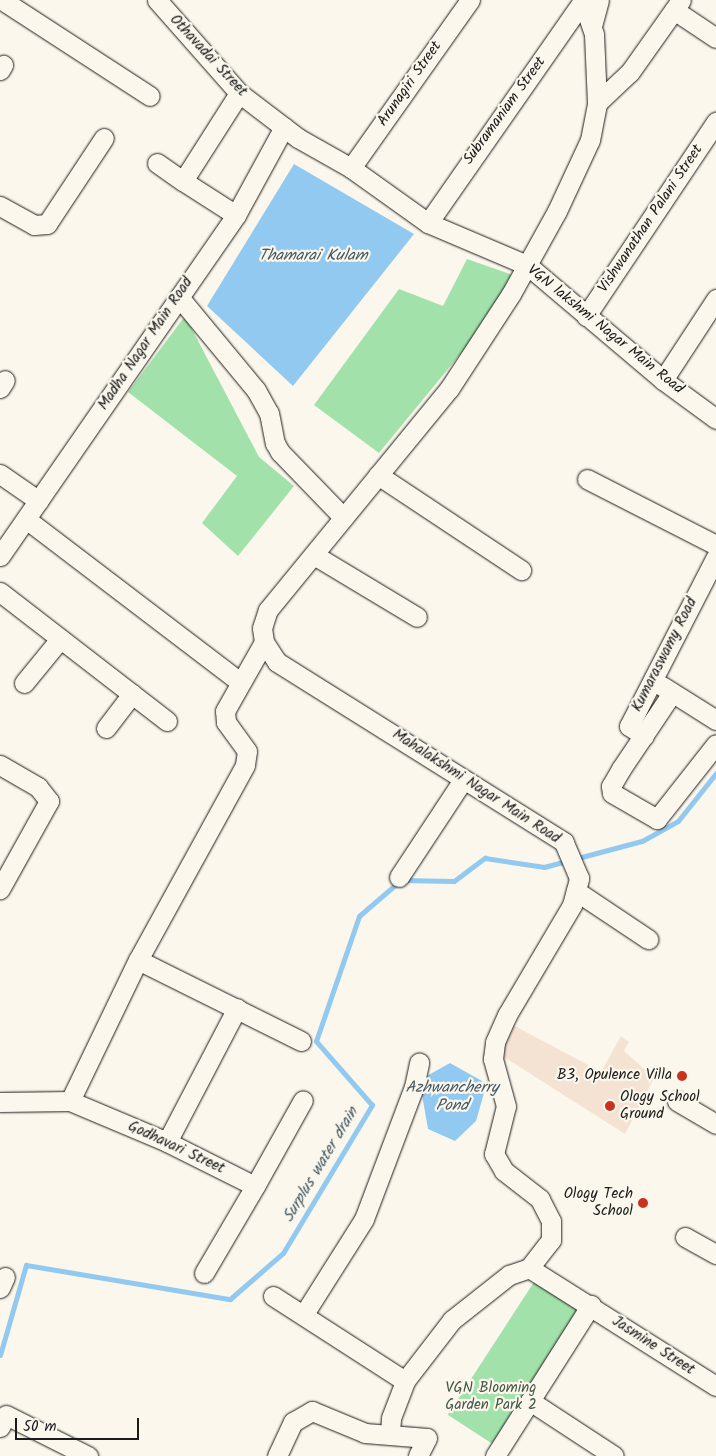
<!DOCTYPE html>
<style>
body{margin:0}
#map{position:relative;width:716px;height:1456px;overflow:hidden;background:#fbf7ec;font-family:Kalam,sans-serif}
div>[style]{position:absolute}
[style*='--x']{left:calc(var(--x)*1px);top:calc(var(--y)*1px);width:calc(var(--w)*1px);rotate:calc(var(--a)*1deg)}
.built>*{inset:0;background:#f4e2d2}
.green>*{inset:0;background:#a2e2aa;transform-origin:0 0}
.water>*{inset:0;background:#92c9f0}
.stream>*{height:5px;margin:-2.5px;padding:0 2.5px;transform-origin:2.5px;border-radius:2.5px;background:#92c9f0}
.roads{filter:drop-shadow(0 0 1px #1c1c1c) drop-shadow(0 0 1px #1c1c1c)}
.minor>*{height:19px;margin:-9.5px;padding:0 9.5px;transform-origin:9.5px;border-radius:9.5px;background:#fbf7ec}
.dots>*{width:14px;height:14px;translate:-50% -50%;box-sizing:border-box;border:2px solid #fbf7ec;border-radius:50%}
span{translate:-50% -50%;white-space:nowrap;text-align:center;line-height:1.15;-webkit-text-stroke:4.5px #fbf7ec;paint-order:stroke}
.street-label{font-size:15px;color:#1c1c1c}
.poi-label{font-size:15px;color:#1c1c1c}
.right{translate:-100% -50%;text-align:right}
.left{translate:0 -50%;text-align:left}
.park-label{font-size:15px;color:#445747}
.water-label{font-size:16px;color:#455966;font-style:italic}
.scale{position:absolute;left:15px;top:1418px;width:124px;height:22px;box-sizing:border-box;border:2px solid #1c1c1c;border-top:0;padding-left:6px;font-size:15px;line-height:18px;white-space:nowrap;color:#1c1c1c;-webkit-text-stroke:4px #fbf7ec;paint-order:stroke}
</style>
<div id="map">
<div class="built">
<i style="clip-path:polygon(511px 1024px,601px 1072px,621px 1036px,629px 1042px,624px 1051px,654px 1078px,625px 1134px,501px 1055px)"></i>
</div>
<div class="green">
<i style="clip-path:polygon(467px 259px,513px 275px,480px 330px,379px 453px,314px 405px,399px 289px,443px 306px)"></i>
<i style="clip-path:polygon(185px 316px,259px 457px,294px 486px,238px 556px,202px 523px,237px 476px,128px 392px)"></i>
<i style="left:536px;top:1279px;width:53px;height:162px;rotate:33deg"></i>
</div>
<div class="water">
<i style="clip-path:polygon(294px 164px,414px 234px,293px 386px,207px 306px)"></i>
<i style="clip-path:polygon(450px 1063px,482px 1081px,484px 1093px,476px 1121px,455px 1141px,428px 1129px,421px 1089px,425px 1077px)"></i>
</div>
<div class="stream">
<i style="--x:0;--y:1355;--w:94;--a:-73.9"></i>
<i style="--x:26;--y:1265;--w:207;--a:9.5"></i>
<i style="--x:230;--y:1299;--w:70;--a:-41"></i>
<i style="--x:283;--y:1253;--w:173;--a:-59"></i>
<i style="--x:372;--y:1105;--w:85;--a:-131.2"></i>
<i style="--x:316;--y:1041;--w:132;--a:-71"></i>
<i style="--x:359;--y:916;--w:55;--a:-40.6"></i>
<i style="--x:401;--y:880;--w:53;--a:1.1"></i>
<i style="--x:454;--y:881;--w:39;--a:-37"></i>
<i style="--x:485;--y:858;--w:60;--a:8.7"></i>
<i style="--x:544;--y:867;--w:101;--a:-14.9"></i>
<i style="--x:642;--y:841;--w:41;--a:-29.1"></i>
<i style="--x:678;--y:821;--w:61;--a:-51.6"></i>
</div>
<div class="roads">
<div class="minor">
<i style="--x:2;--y:0;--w:176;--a:33"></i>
<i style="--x:157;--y:0;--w:124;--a:48.6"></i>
<i style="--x:239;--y:93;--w:74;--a:37.3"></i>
<i style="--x:298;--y:138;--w:61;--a:29.5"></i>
<i style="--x:351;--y:168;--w:95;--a:35.5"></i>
<i style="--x:428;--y:223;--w:108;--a:23"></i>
<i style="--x:527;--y:265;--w:178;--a:40.2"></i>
<i style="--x:663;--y:380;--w:66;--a:36.3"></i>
<i style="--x:674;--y:10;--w:50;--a:33.7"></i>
<i style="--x:592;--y:26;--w:27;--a:-75"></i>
<i style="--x:0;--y:70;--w:6;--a:-59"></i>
<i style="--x:597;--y:103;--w:45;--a:-43.2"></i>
<i style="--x:630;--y:72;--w:88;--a:-54.7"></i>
<i style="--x:157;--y:163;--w:32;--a:35"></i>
<i style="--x:351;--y:168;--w:206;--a:-54.7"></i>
<i style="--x:0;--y:206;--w:39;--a:29"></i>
<i style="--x:34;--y:225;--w:13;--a:-4"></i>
<i style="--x:47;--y:224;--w:103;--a:-56.5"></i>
<i style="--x:236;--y:215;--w:63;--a:-147.3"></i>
<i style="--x:183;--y:181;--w:104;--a:-57.5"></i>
<i style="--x:428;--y:223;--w:271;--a:-55.1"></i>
<i style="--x:179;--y:297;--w:121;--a:50.4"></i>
<i style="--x:256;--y:390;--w:26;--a:61"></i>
<i style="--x:269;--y:413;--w:31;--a:79"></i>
<i style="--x:275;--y:443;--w:10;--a:61"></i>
<i style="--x:280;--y:452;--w:91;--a:45.9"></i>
<i style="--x:586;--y:316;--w:234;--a:-56.2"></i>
<i style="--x:663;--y:380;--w:97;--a:-56.8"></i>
<i style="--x:0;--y:388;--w:9;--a:-58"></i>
<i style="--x:0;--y:474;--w:47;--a:34.7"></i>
<i style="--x:378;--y:475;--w:172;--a:33.6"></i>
<i style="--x:587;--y:479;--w:145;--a:27.1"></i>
<i style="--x:26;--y:519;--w:269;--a:37.3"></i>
<i style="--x:314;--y:555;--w:120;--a:31"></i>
<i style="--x:0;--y:556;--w:415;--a:-55.3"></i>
<i style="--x:236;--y:215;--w:100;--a:-61.4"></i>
<i style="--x:0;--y:592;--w:211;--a:37.7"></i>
<i style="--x:24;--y:683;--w:57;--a:-50.7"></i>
<i style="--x:662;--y:686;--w:64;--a:32.2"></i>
<i style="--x:672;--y:693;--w:92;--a:123.9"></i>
<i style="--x:621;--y:769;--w:20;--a:120"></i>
<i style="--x:611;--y:786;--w:7;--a:82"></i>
<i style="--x:612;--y:793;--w:52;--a:30"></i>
<i style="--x:657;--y:819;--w:95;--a:-51.8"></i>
<i style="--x:106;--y:728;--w:43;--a:-52.6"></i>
<i style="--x:644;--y:736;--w:18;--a:-146"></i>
<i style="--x:629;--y:726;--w:190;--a:-62.8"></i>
<i style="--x:0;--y:765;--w:44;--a:30.1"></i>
<i style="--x:38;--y:787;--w:18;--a:52"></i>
<i style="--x:49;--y:801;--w:101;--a:119.1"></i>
<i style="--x:399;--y:877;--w:116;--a:-56.6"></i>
<i style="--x:576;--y:891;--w:87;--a:33.7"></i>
<i style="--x:138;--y:960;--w:182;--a:26.4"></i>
<i style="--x:70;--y:1101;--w:157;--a:-64.3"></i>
<i style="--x:138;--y:960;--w:222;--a:-61.2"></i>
<i style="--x:245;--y:765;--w:14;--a:-82"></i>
<i style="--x:247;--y:751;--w:36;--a:-126"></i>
<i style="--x:226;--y:722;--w:11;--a:-95"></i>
<i style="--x:225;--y:711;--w:79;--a:-60.5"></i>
<i style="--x:677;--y:1101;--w:45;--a:30.5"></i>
<i style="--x:0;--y:1102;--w:70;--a:-0.8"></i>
<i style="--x:70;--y:1101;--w:105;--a:22.9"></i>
<i style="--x:167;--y:1142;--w:98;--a:26.6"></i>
<i style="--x:255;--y:1186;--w:98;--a:-60.8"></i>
<i style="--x:167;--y:1142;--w:151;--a:-62.4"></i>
<i style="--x:685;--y:1237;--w:35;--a:29"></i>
<i style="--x:529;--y:1268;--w:221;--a:32.3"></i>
<i style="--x:204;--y:1273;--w:101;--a:-59.6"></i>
<i style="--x:0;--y:1288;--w:12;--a:-66"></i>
<i style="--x:273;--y:1296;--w:157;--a:32.8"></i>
<i style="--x:304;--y:1314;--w:112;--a:-57.7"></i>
<i style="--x:364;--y:1219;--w:141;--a:-69.3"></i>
<i style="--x:414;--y:1087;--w:25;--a:-78"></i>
<i style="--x:530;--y:1401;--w:100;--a:33.2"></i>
<i style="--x:0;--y:1427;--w:13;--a:-63"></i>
<i style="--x:6;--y:1415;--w:92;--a:26.6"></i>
<i style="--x:390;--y:1433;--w:15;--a:-86"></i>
<i style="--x:391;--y:1418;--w:40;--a:-69"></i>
<i style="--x:405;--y:1381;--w:77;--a:-52.4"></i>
<i style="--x:452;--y:1320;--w:73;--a:-38.3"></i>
<i style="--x:509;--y:1275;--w:21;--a:-19"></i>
<i style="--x:529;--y:1268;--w:36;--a:-52"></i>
<i style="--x:551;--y:1240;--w:19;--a:-90"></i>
<i style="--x:551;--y:1221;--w:25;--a:-117"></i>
<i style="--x:540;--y:1199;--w:46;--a:-142.1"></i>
<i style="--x:504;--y:1171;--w:20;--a:-120"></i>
<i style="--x:494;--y:1154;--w:49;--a:-76"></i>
<i style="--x:506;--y:1106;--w:49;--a:-105.5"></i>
<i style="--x:493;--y:1059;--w:17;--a:-83"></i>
<i style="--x:495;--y:1042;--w:30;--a:-66"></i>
<i style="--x:507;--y:1015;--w:128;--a:-59.4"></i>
<i style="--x:572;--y:905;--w:28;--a:-75"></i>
<i style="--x:579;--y:878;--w:39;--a:-113"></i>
<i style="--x:564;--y:842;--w:339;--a:-147.9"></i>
<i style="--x:277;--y:662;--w:24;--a:-123"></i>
<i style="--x:264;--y:642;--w:14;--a:-98"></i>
<i style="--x:262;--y:628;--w:19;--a:-72"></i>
<i style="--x:268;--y:610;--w:286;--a:-50.7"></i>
<i style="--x:449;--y:389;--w:113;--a:-56.9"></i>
<i style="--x:511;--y:294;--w:95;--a:-61"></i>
<i style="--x:557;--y:211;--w:78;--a:-65.1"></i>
<i style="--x:590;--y:140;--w:38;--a:-79"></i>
<i style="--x:597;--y:103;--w:69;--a:-92.5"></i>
<i style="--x:594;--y:34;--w:36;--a:-109"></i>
<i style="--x:277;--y:1456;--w:38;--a:-65"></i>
<i style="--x:293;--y:1422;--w:22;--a:-30"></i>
<i style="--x:312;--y:1411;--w:57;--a:22.5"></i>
<i style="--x:365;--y:1433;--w:62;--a:4.6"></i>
<i style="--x:427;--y:1438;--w:20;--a:117"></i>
<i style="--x:495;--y:1456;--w:179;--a:-57.6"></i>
</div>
</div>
<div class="dots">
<i style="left:682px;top:1076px;background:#c8321e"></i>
<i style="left:610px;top:1106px;background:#c8321e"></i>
<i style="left:643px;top:1203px;background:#c8321e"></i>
</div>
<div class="street-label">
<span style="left:208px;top:56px;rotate:47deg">Othavadai Street</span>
<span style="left:410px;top:84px;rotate:-55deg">Arunagiri Street</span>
<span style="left:505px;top:111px;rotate:-54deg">Subramaniam Street</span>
<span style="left:651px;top:219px;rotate:-56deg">Vishwanathan Palani Street</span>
<span style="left:605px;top:330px;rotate:39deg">VGN lakshmi Nagar Main Road</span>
<span style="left:146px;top:344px;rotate:-56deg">Madha Nagar Main Road</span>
<span style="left:665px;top:655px;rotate:-63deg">Kumaraswamy Road</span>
<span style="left:476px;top:787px;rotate:33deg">Mahalakshmi Nagar Main Road</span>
<span style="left:176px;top:1148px;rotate:25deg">Godhavari Street</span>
<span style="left:653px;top:1346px;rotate:33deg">Jasmine Street</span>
</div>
<div class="poi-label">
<span class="right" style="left:672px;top:1076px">B3, Opulence Villa</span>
<span class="left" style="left:620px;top:1106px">Ology School<br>Ground</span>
<span class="right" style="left:633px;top:1203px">Ology Tech<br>School</span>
</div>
<div class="park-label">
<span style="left:491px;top:1397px">VGN Blooming<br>Garden Park 2</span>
</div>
<div class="water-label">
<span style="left:313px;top:256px">Thamarai Kulam</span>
<span style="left:452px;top:1097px">Azhwancherry<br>Pond</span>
<span style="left:321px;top:1165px;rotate:-59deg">Surplus water drain</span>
</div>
<div class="scale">50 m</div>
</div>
